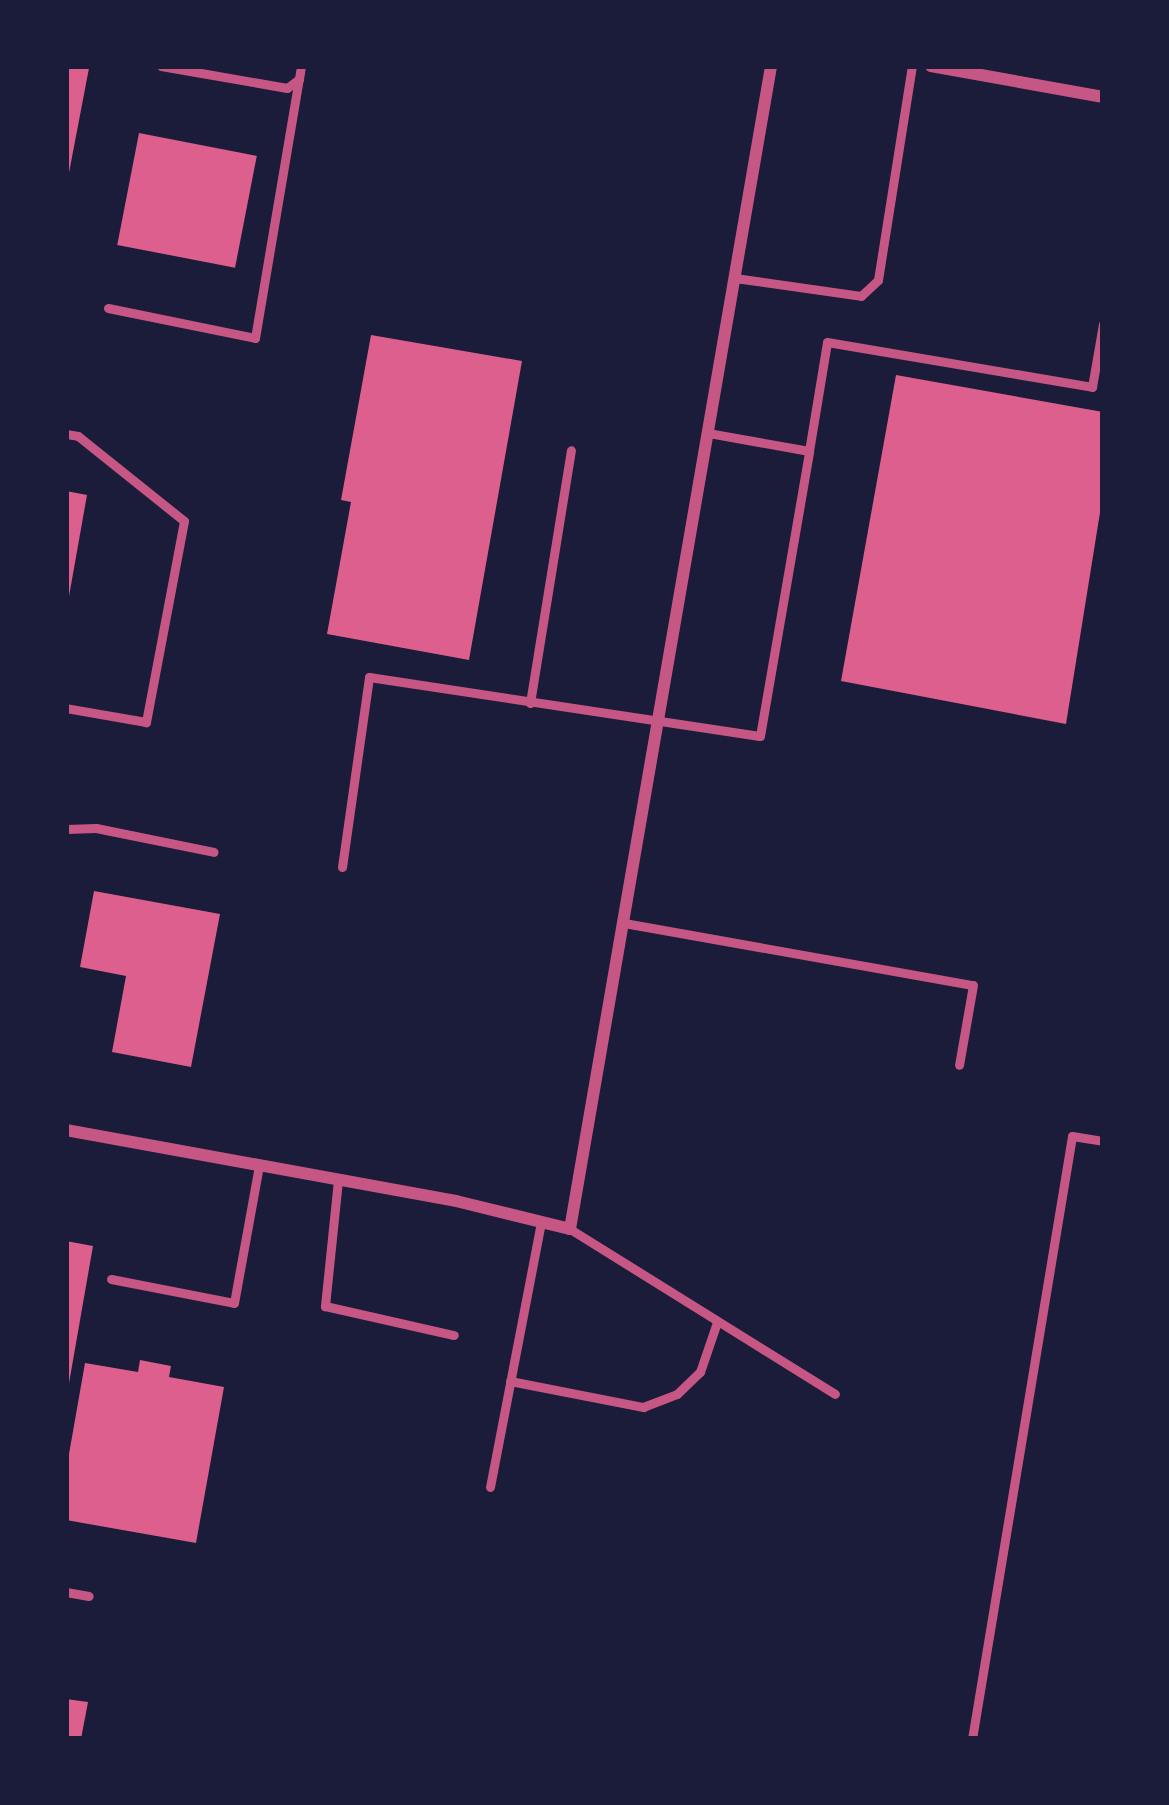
<!DOCTYPE html>
<style>
body{margin:0}
#map{position:relative;width:1169px;height:1805px;overflow:hidden;background:#1b1b3a;font-family:"Archivo Narrow",sans-serif}
div>[style]{position:absolute}
[style*='--x']{left:calc(var(--x)*1px);top:calc(var(--y)*1px);width:calc(var(--w)*1px);rotate:calc(var(--a)*1deg)}
.building>*{inset:0;background:#dd5f8e;transform-origin:0 0}
.service>*{height:9px;margin:-4.5px;padding:0 4.5px;transform-origin:4.5px;border-radius:4.5px;background:#c65784}
.minor>*{height:12px;margin:-6px;padding:0 6px;transform-origin:6px;border-radius:6px;background:#c65784}
span{translate:-50% -50%;white-space:nowrap;text-align:center;line-height:1.15;-webkit-text-stroke:9px #1b1b3a;paint-order:stroke}
.frame{position:absolute;inset:0;border:69px solid #1b1b3a;pointer-events:none}
</style>
<div id="map">
<div class="building">
<i style="clip-path:polygon(66px 66px,89px 68px,68px 178px,66px 178px)"></i>
<i style="left:139px;top:133px;width:120px;height:114px;rotate:11deg"></i>
<i style="clip-path:polygon(371px 335px,522px 361px,469px 660px,327px 634px,351px 502px,341px 500px)"></i>
<i style="clip-path:polygon(896px 375px,1103px 412px,1103px 494px,1066px 724px,841px 681px)"></i>
<i style="clip-path:polygon(66px 491px,87px 495px,68px 602px,66px 601px)"></i>
<i style="clip-path:polygon(94px 891px,220px 914px,191px 1067px,112px 1052px,126px 976px,80px 967px)"></i>
<i style="clip-path:polygon(66px 1241px,93px 1246px,68px 1389px,66px 1389px)"></i>
<i style="clip-path:polygon(140px 1360px,171px 1366px,169px 1377px,224px 1387px,196px 1543px,66px 1520px,66px 1471px,85px 1363px,138px 1372px)"></i>
<i style="clip-path:polygon(66px 1699px,88px 1702px,81px 1739px,66px 1739px)"></i>
</div>
<div class="service">
<i style="--x:161;--y:66;--w:128;--a:9.9"></i>
<i style="--x:287;--y:88;--w:15;--a:-37"></i>
<i style="--x:299;--y:79;--w:13;--a:-81"></i>
<i style="--x:735;--y:278;--w:127;--a:8.1"></i>
<i style="--x:861;--y:296;--w:23;--a:-43"></i>
<i style="--x:878;--y:280;--w:217;--a:-81"></i>
<i style="--x:108;--y:308;--w:150;--a:11.5"></i>
<i style="--x:255;--y:338;--w:263;--a:-80.4"></i>
<i style="--x:66;--y:434;--w:12;--a:9"></i>
<i style="--x:78;--y:436;--w:136;--a:38.7"></i>
<i style="--x:184;--y:521;--w:205;--a:100.7"></i>
<i style="--x:146;--y:722;--w:81;--a:-170.1"></i>
<i style="--x:809;--y:451;--w:110;--a:-80.6"></i>
<i style="--x:827;--y:342;--w:269;--a:9.6"></i>
<i style="--x:1092;--y:387;--w:64;--a:-80.1"></i>
<i style="--x:530;--y:703;--w:256;--a:-80.8"></i>
<i style="--x:66;--y:829;--w:30;--a:-2"></i>
<i style="--x:96;--y:828;--w:120;--a:11.5"></i>
<i style="--x:342;--y:867;--w:192;--a:-81.9"></i>
<i style="--x:369;--y:677;--w:395;--a:8.6"></i>
<i style="--x:760;--y:736;--w:289;--a:-80.2"></i>
<i style="--x:809;--y:451;--w:103;--a:-169.9"></i>
<i style="--x:624;--y:923;--w:354;--a:10.1"></i>
<i style="--x:973;--y:985;--w:81;--a:99.9"></i>
<i style="--x:338;--y:1180;--w:127;--a:95.9"></i>
<i style="--x:325;--y:1306;--w:132;--a:12.7"></i>
<i style="--x:570;--y:1229;--w:312;--a:31.9"></i>
<i style="--x:111;--y:1279;--w:125;--a:11"></i>
<i style="--x:234;--y:1303;--w:139;--a:-79.7"></i>
<i style="--x:510;--y:1381;--w:136;--a:11.1"></i>
<i style="--x:643;--y:1407;--w:36;--a:-21"></i>
<i style="--x:677;--y:1394;--w:32;--a:-44"></i>
<i style="--x:700;--y:1372;--w:53;--a:-71.2"></i>
<i style="--x:490;--y:1487;--w:270;--a:-79.1"></i>
<i style="--x:66;--y:1592;--w:23;--a:10"></i>
<i style="--x:972;--y:1739;--w:611;--a:-80.58"></i>
<i style="--x:1072;--y:1136;--w:31;--a:9"></i>
</div>
<div class="minor">
<i style="--x:931;--y:66;--w:175;--a:10.2"></i>
<i style="--x:66;--y:1130;--w:396;--a:10.3"></i>
<i style="--x:456;--y:1201;--w:117;--a:13.8"></i>
<i style="--x:570;--y:1229;--w:1180;--a:-80.19"></i>
</div>
<div class="frame"></div>
</div>
